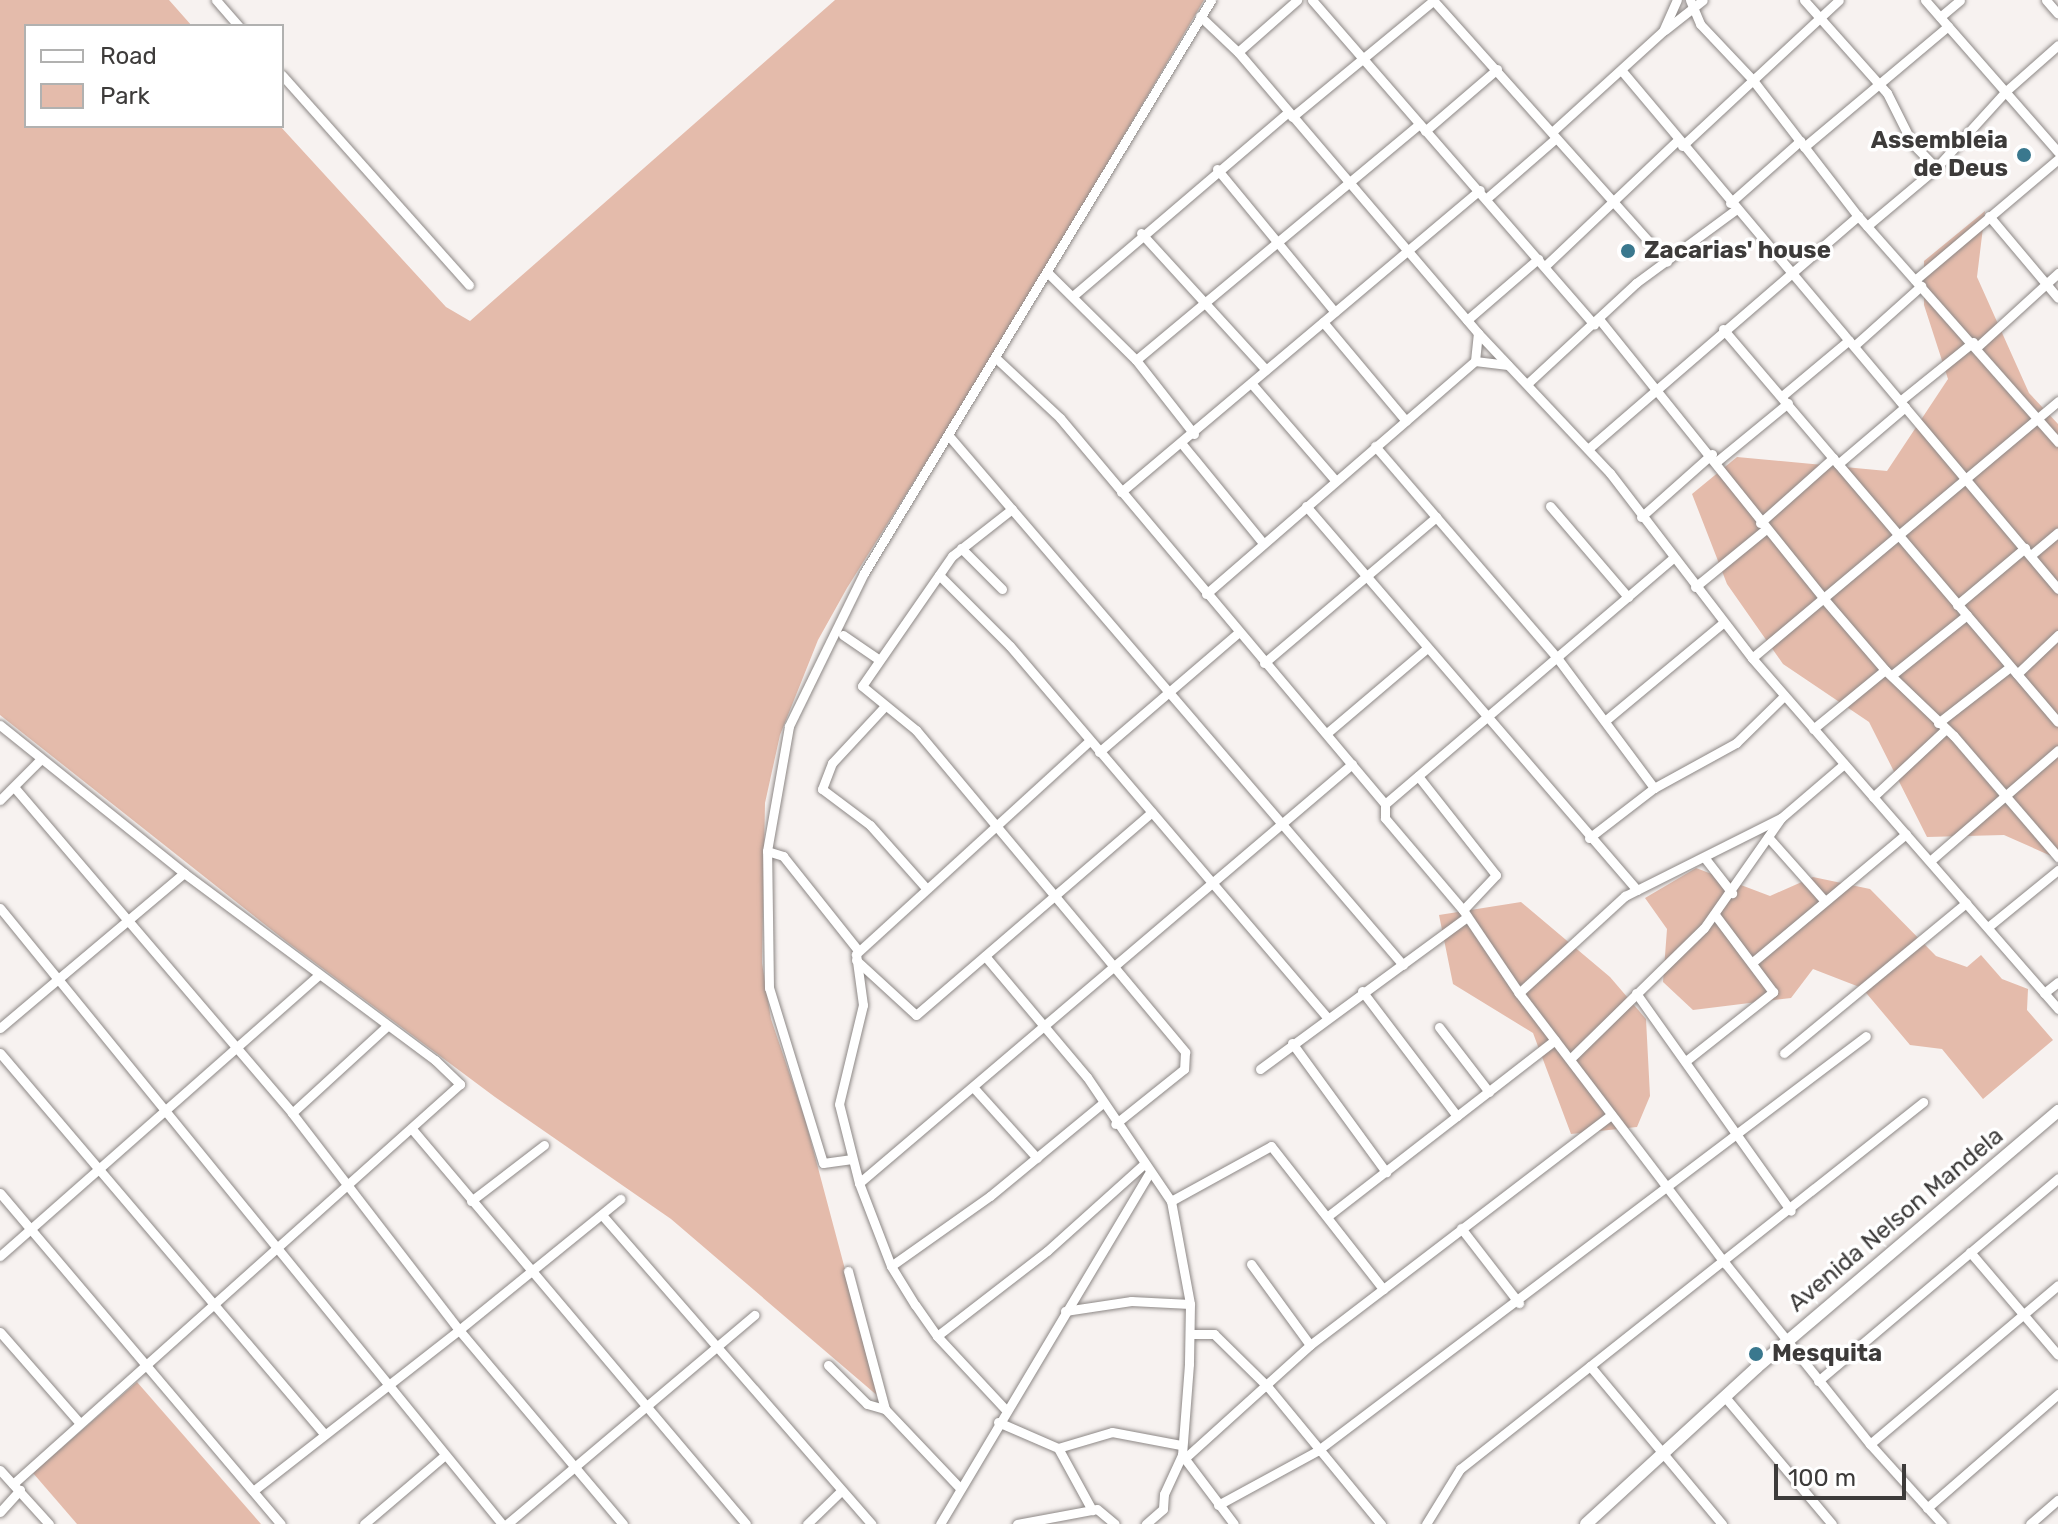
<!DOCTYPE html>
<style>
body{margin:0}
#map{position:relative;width:2058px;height:1524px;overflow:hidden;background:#f7f2f0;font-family:Rubik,sans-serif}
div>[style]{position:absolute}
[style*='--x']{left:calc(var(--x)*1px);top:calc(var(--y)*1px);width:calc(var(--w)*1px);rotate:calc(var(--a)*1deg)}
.green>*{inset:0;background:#e4bbab}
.roads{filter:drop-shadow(0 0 2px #8d8886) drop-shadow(0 0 2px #8d8886)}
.street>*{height:9px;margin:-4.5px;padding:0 4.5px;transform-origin:4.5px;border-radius:4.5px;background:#fff}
.secondary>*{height:12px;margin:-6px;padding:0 6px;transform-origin:6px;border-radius:6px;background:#fff}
.dots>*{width:22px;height:22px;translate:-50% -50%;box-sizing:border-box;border:4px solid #fff;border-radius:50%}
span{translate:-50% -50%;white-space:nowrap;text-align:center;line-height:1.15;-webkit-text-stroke:7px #fff;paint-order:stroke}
.poi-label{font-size:24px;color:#3d3b3a;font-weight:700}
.right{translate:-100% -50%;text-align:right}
.left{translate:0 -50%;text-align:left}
.street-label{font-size:24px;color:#3d3b3a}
.legend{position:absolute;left:24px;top:24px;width:260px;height:104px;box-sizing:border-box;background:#fff;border:2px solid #b1b1b0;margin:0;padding:10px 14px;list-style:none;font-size:24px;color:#3d3b3a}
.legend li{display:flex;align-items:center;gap:16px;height:40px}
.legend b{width:40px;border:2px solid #b1b1b0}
.scale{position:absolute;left:1774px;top:1464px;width:132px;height:36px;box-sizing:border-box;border:4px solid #3d3b3a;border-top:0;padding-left:10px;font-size:24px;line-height:28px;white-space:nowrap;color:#3d3b3a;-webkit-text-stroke:6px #fff;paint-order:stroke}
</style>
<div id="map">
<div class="green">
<i style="clip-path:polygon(0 0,169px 0,192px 26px,26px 26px,26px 126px,280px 126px,446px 307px,470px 321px,835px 0,1204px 0,1003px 340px,847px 588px,818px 640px,780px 735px,765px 803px,762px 963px,771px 1019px,805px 1119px,879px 1397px,671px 1219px,495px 1097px,287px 942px,0 715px)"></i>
<i style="clip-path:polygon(1985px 211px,1977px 277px,2029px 393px,2058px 424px,2058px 859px,2004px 835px,1927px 837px,1869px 722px,1783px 664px,1727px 584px,1692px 494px,1737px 457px,1887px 471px,1948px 379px,1924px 305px,1924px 261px)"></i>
<i style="clip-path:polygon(1696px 868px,1770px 896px,1813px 877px,1870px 889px,1936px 956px,1967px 967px,1981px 955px,2002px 979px,2028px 989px,2027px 1010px,2053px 1040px,1983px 1099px,1942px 1049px,1910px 1045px,1862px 988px,1813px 969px,1791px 998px,1693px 1010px,1663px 982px,1667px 929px,1645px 898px)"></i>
<i style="clip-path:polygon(1521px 902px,1610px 977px,1646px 1019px,1650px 1096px,1637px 1127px,1571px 1134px,1533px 1033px,1453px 984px,1439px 915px)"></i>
<i style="clip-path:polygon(137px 1382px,261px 1524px,77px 1524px,33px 1473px)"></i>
</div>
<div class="roads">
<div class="street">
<i style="--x:216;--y:0;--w:35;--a:49"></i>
<i style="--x:1312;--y:0;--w:430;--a:49"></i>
<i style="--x:1433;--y:0;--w:351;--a:48.2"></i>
<i style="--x:1690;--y:0;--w:26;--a:67"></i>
<i style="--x:1700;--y:24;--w:76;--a:46.6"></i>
<i style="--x:1752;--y:79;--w:173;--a:52.3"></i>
<i style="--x:1858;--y:216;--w:302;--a:48.5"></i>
<i style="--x:1804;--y:0;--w:125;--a:48.3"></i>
<i style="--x:1887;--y:93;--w:56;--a:63.4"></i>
<i style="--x:1912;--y:143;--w:35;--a:46"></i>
<i style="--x:1925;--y:0;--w:202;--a:48.8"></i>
<i style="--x:2046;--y:0;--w:18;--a:49"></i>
<i style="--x:1200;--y:16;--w:52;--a:43.5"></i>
<i style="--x:1238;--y:52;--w:370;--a:49.5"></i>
<i style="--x:1478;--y:333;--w:192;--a:46.7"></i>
<i style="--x:1610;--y:473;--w:233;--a:52.5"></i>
<i style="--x:1752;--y:658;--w:466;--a:48.9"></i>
<i style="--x:1940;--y:17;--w:26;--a:-40"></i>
<i style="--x:1665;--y:30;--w:48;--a:-38.3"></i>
<i style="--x:1238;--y:52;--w:79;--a:-41.4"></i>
<i style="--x:1622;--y:71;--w:677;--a:49.91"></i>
<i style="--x:282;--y:75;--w:281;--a:48.3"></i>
<i style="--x:1292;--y:117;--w:184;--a:-39.5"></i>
<i style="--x:1425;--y:131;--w:95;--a:-40.7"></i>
<i style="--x:1552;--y:132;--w:150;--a:-42.3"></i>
<i style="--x:1663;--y:31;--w:34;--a:-66"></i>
<i style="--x:1682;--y:146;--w:214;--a:-42.9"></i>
<i style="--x:1804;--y:147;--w:188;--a:-40"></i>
<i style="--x:1217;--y:169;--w:185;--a:50.5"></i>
<i style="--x:1487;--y:198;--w:91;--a:-41"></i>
<i style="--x:1730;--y:203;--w:94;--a:-41.5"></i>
<i style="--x:1989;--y:216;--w:107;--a:49.9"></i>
<i style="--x:1867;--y:226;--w:90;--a:-40"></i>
<i style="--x:1936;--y:168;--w:104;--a:-47.7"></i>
<i style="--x:2006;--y:91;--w:69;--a:-41.5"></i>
<i style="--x:1141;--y:233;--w:185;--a:47.6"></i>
<i style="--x:1545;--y:266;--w:183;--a:-43.5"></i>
<i style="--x:1049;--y:274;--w:122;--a:44.7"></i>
<i style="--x:1136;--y:360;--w:94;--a:51.9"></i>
<i style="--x:1915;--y:280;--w:187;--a:-40.2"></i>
<i style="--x:1074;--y:295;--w:282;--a:-40.5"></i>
<i style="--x:1599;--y:319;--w:359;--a:51.2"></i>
<i style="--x:1824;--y:599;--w:94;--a:49.3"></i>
<i style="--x:1885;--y:670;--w:95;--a:43.7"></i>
<i style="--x:1954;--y:736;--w:160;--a:49.3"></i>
<i style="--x:1467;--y:320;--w:94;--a:-40.7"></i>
<i style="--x:1323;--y:322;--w:129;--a:50"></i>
<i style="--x:1723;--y:329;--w:516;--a:49.56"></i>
<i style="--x:1855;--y:345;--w:89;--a:-41.8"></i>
<i style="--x:1977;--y:347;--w:110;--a:-42.4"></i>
<i style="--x:997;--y:359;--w:86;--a:43.1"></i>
<i style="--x:1060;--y:418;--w:505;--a:49.9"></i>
<i style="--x:1385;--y:804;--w:14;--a:90"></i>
<i style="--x:1385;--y:818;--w:121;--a:49.7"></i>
<i style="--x:1463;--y:910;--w:100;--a:56"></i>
<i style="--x:1519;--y:993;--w:340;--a:52.7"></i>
<i style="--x:1725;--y:1263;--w:232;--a:51.3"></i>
<i style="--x:1870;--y:1444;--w:108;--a:48"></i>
<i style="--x:1136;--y:360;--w:368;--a:-39.8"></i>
<i style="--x:1475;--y:361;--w:33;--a:7"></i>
<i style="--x:1251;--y:383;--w:128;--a:49.1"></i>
<i style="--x:1527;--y:384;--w:149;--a:-42.8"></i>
<i style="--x:1636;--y:283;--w:123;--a:-36.4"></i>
<i style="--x:1782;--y:396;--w:87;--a:-39.9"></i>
<i style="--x:1900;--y:401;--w:94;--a:-38.9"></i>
<i style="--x:949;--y:436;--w:697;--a:49.36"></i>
<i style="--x:1182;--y:444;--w:128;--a:50.7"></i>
<i style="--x:1375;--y:446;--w:281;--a:49.3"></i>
<i style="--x:1558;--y:659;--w:161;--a:53.3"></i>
<i style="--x:1588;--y:449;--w:357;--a:-40.8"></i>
<i style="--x:1716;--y:462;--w:93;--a:-39.3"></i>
<i style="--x:1838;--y:464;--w:88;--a:-40.4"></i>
<i style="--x:1121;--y:492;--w:469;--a:-40.1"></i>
<i style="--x:1306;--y:506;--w:507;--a:49.24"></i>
<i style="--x:1550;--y:506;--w:120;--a:49.4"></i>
<i style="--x:1012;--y:509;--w:76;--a:141.9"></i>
<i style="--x:952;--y:556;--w:158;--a:124.7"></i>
<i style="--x:862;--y:686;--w:70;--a:39.2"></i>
<i style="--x:916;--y:730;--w:420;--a:50.1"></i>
<i style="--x:1185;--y:1052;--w:17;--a:93"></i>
<i style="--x:1184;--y:1069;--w:88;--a:141.4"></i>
<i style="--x:1641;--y:517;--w:95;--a:-41.6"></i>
<i style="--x:1760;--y:523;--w:98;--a:-41.7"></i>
<i style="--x:961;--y:548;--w:58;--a:45"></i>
<i style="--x:2031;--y:555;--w:35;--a:-40"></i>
<i style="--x:939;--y:575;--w:100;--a:45"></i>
<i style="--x:1010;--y:646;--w:488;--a:49.5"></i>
<i style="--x:1695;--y:587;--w:92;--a:-39.2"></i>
<i style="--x:1206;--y:594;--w:356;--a:-40.9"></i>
<i style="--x:1475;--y:361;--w:28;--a:-84"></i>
<i style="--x:1957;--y:605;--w:89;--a:-40"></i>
<i style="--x:843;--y:635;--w:42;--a:34.4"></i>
<i style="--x:1752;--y:658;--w:400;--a:-40"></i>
<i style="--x:1264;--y:663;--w:226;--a:-40.3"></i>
<i style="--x:2017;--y:674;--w:57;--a:-43.6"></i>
<i style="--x:1892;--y:675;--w:96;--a:-38.7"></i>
<i style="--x:885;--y:706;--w:78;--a:132.9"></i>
<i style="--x:832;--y:763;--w:28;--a:111"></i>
<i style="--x:822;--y:789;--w:60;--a:36.9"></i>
<i style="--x:870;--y:825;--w:83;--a:48.4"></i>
<i style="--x:1606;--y:720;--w:152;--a:-39.7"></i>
<i style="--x:1938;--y:723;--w:91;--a:-37.9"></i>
<i style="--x:0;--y:725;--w:236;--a:38.8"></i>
<i style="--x:184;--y:873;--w:313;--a:36.7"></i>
<i style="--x:435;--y:1060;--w:35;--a:44"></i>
<i style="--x:460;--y:1084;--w:600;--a:138.18"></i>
<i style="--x:1813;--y:729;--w:93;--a:-39.3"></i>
<i style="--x:1327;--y:733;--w:130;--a:-40.3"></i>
<i style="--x:1099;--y:752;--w:183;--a:-40.6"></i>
<i style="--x:1418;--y:776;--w:126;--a:51.8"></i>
<i style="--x:1496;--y:875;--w:48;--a:133.3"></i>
<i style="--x:14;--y:787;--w:428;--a:49.5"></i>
<i style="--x:292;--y:1113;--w:274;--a:52.4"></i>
<i style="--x:459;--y:1330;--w:208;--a:-39.1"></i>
<i style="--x:1873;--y:797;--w:100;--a:-43"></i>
<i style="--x:0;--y:800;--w:58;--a:-45"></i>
<i style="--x:1385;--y:804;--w:377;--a:-40.5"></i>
<i style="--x:1768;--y:837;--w:84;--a:48.4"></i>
<i style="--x:1589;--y:838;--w:82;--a:-37.6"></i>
<i style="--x:1654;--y:788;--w:94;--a:-28.8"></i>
<i style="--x:1736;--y:743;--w:67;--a:-44.4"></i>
<i style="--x:767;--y:851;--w:17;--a:17"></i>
<i style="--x:783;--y:856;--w:119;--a:51.5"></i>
<i style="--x:1704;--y:857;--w:46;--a:52.1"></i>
<i style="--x:1930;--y:861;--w:169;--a:-40.9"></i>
<i style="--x:184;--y:873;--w:165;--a:139.9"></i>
<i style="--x:58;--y:979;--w:703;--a:50.83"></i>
<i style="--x:0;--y:908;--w:92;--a:50.8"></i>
<i style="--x:58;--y:979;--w:76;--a:139.8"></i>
<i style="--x:1988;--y:927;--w:90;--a:-39.2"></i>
<i style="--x:985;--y:956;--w:158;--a:49.9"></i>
<i style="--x:1087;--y:1077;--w:150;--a:55.9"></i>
<i style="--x:1171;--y:1201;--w:105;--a:79.5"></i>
<i style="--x:1190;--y:1304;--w:60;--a:91"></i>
<i style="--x:1189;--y:1364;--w:91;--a:94.4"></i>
<i style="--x:1182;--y:1455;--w:43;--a:114.8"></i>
<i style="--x:1164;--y:1494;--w:15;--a:94"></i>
<i style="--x:1163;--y:1509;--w:23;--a:139"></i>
<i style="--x:856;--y:960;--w:81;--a:42.5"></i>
<i style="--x:916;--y:1015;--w:311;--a:-40.7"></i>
<i style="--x:1754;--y:961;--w:198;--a:-39.9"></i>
<i style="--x:1362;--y:991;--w:157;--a:52.8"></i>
<i style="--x:1519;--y:993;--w:144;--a:-42.5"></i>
<i style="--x:1625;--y:896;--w:174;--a:-26.6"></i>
<i style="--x:1636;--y:993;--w:267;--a:54.6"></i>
<i style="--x:2044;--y:993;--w:18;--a:-38"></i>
<i style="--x:1439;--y:1027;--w:82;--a:52.4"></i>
<i style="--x:1292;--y:1043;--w:160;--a:53.9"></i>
<i style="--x:0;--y:1053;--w:499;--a:49.6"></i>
<i style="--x:1784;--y:1053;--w:236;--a:-39.5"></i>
<i style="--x:1570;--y:1059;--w:187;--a:-44.4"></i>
<i style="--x:1704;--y:928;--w:134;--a:-55"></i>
<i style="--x:1781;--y:818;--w:83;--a:-40.6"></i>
<i style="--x:1687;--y:1060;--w:110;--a:-38.3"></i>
<i style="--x:1773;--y:992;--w:95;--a:-126.9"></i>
<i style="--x:1260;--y:1069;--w:257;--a:-36.3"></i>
<i style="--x:974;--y:1088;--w:94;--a:48"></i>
<i style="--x:292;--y:1113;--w:129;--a:-42.5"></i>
<i style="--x:412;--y:1129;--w:517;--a:49.78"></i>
<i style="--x:852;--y:1159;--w:29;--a:172"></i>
<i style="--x:823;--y:1163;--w:183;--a:-107.1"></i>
<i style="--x:769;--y:988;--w:137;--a:-90.8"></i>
<i style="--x:767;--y:851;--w:127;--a:-80"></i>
<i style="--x:789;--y:726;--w:170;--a:-63.9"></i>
<i style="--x:864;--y:573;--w:670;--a:-58.8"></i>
<i style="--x:859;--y:1183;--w:647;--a:-40.36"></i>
<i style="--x:0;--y:1193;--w:434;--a:49.7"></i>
<i style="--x:471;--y:1201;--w:92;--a:-37.5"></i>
<i style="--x:1171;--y:1201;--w:114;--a:-28.8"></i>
<i style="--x:1271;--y:1146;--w:182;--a:51.9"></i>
<i style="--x:602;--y:1215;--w:410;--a:48.9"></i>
<i style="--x:1328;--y:1216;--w:287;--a:-37.8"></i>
<i style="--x:1461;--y:1228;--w:95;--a:52.3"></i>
<i style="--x:1970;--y:1252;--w:135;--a:49.5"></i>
<i style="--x:0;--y:1256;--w:425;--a:-41.4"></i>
<i style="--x:1251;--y:1264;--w:100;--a:53.9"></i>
<i style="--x:891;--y:1266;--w:121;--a:-35.3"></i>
<i style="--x:990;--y:1196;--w:146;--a:-39.5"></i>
<i style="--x:848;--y:1271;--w:143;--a:75"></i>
<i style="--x:885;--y:1409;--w:109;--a:46.5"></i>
<i style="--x:1065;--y:1311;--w:67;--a:-8.6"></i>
<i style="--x:1131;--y:1301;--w:59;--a:2.9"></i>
<i style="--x:0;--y:1332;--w:118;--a:48.8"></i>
<i style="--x:1191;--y:1334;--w:23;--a:0"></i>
<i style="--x:1214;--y:1334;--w:76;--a:44.5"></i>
<i style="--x:1268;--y:1387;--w:178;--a:50.5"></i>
<i style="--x:937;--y:1336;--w:139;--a:-37.7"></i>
<i style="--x:1047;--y:1251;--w:130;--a:-41.9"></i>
<i style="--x:828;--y:1365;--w:55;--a:45"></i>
<i style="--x:867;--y:1404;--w:19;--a:16"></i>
<i style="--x:1590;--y:1366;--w:206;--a:50.1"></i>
<i style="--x:1818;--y:1381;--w:314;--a:-40.2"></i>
<i style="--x:1725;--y:1397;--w:166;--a:49.9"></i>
<i style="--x:1005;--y:1409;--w:100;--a:-133"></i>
<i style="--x:937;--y:1336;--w:38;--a:-125"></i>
<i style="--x:915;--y:1305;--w:46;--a:-121.6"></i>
<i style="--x:891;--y:1266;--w:89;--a:-111.1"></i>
<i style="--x:859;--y:1183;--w:81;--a:-104.2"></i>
<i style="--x:839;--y:1104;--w:102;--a:-76.4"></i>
<i style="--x:863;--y:1005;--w:51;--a:-97.8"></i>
<i style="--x:856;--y:954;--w:316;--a:-42.4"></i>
<i style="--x:998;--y:1422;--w:65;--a:23.4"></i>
<i style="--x:1058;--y:1448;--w:71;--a:61.3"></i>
<i style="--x:1870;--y:1444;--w:246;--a:-40.2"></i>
<i style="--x:1058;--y:1448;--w:56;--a:-16.5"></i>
<i style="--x:1112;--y:1432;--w:70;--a:10.7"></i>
<i style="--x:1182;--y:1455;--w:86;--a:53"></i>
<i style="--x:1184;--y:1459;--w:170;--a:-42.1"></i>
<i style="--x:1310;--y:1345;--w:379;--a:-37.4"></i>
<i style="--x:0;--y:1470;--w:73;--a:47.8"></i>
<i style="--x:253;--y:1491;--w:261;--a:-38"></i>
<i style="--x:459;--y:1330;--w:254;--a:49.8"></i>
<i style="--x:1218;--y:1505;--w:113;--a:-28.6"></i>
<i style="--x:1317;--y:1451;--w:688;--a:-37.09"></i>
<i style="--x:1927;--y:1508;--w:174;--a:-41"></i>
<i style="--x:0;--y:1512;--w:30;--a:-48"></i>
<i style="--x:364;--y:1524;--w:105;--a:-40.4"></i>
<i style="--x:507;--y:1524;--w:324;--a:-40.2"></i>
<i style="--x:807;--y:1524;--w:46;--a:-44.1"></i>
<i style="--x:940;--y:1524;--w:410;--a:-59.2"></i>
<i style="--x:1017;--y:1524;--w:81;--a:-10.6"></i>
<i style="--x:1097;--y:1509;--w:23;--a:40"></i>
<i style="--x:1426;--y:1524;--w:65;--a:-58.3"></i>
<i style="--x:1460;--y:1469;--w:591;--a:-38.4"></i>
<i style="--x:2030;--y:1524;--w:37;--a:-41"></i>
</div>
<div class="secondary">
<i style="--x:1586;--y:1524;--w:231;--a:-42.5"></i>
<i style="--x:1756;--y:1368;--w:397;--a:-40.4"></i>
</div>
</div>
<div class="dots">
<i style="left:2024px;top:155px;background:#3a788e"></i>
<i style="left:1628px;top:251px;background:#3a788e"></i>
<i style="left:1756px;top:1354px;background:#3a788e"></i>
</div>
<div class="poi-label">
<span class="right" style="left:2008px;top:155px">Assembleia<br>de Deus</span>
<span class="left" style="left:1644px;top:251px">Zacarias' house</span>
<span class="left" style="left:1772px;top:1354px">Mesquita</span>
</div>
<div class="street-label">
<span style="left:1896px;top:1220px;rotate:-40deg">Avenida Nelson Mandela</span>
</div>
<ul class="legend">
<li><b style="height:10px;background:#fff"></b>Road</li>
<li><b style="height:22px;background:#e4bbab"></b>Park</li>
</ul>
<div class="scale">100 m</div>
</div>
